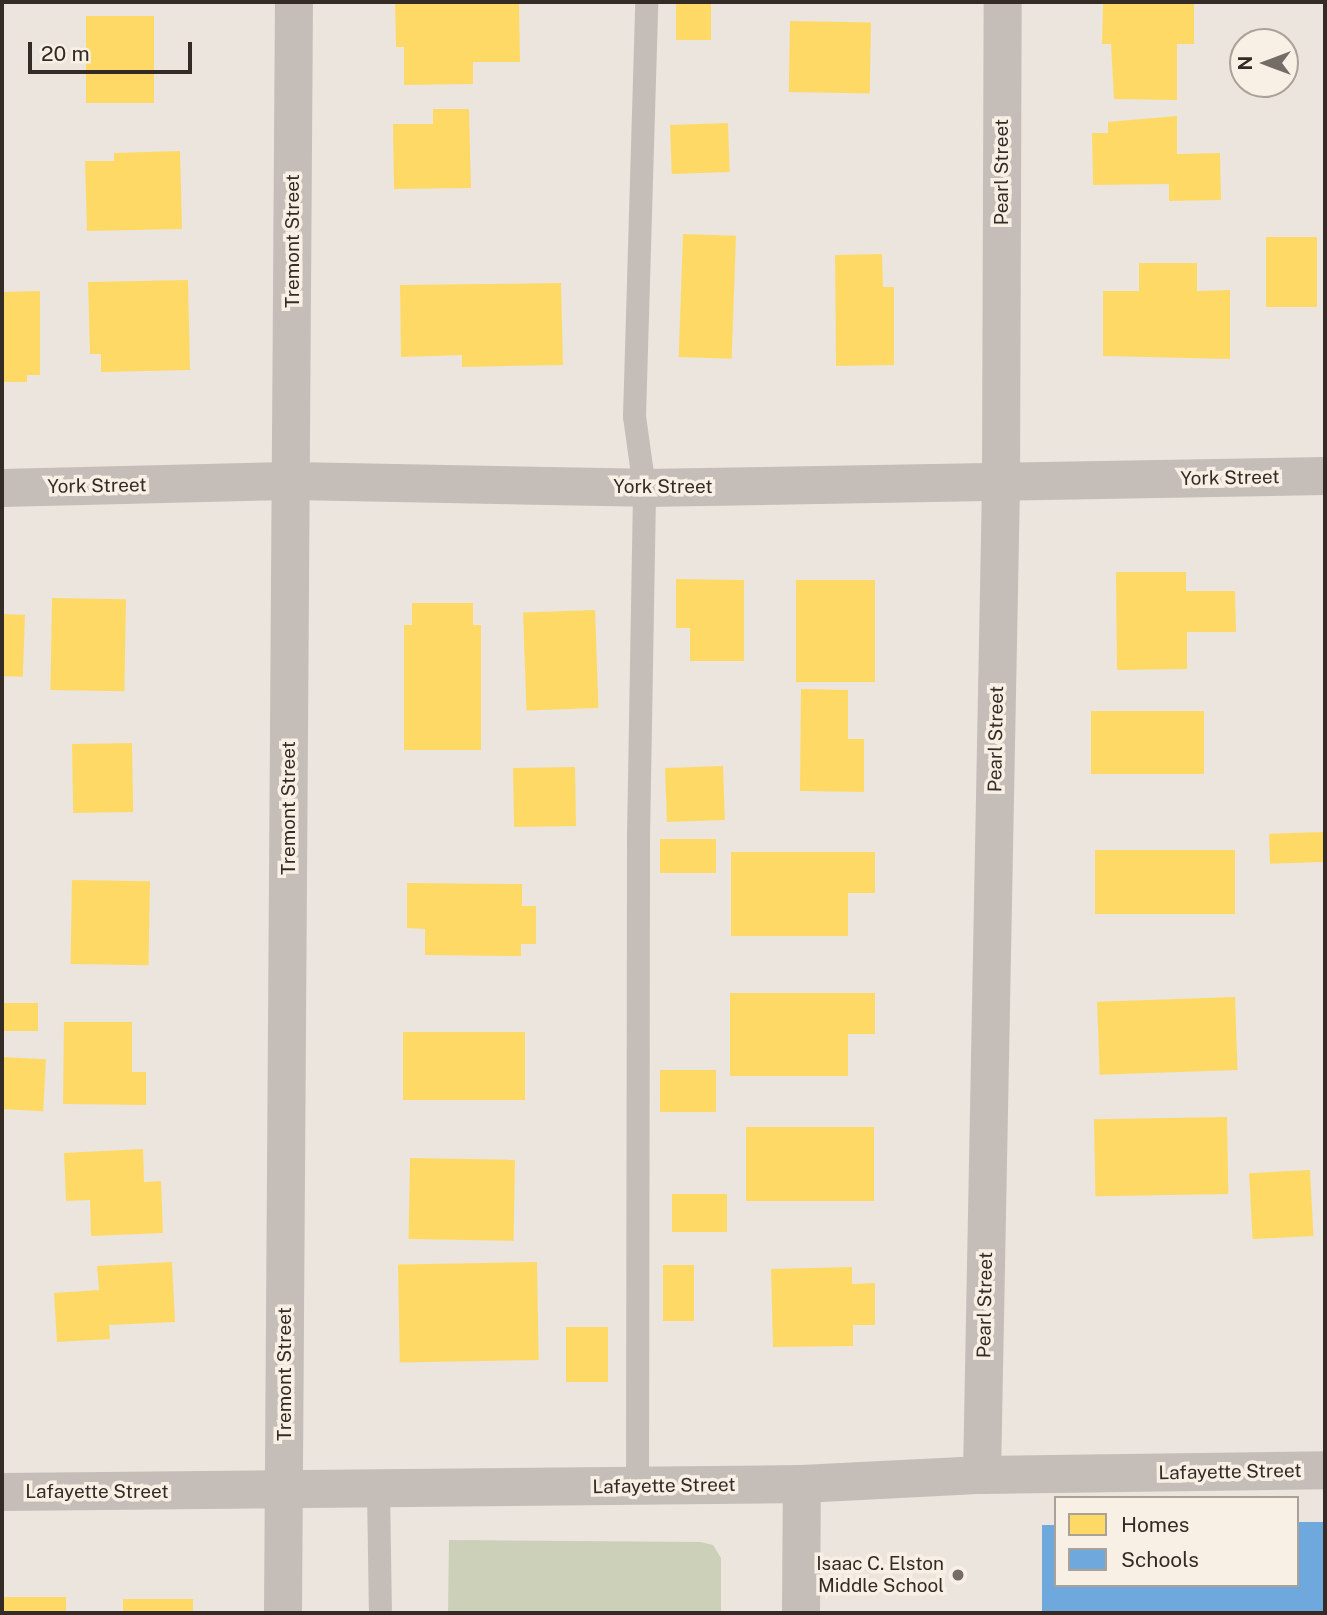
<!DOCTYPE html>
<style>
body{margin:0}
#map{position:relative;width:1327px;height:1615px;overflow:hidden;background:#ebe5de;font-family:"Public Sans",sans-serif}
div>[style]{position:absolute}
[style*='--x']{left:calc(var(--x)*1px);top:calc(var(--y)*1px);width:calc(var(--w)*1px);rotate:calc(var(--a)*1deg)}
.green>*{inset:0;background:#ccd0b9}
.homes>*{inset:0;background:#ffd966;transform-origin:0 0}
.schools>*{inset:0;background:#6fa8dc}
.service>*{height:23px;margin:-11.5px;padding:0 11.5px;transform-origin:11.5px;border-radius:11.5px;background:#c4bdb8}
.minor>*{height:38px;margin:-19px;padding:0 19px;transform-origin:19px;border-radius:19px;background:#c4bdb8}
.dots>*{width:19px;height:19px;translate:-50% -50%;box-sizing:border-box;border:4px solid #f8f0e5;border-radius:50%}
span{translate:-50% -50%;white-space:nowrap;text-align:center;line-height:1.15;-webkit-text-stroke:7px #f8f0e5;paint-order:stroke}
.street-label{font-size:19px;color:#342b27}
.poi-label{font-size:19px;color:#342b27}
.right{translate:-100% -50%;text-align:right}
.frame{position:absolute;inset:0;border:4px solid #342b27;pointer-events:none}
.legend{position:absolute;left:1054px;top:1496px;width:245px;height:91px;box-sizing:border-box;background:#f8f0e5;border:2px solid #aaa199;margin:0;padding:9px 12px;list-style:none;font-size:21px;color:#342b27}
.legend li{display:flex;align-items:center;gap:14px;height:35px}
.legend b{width:35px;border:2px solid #aaa199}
.north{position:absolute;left:1229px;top:28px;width:70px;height:70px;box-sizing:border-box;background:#f8f0e5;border:2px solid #aaa199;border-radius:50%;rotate:270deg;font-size:19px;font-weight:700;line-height:28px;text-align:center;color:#342b27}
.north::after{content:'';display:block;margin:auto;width:24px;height:32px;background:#746c67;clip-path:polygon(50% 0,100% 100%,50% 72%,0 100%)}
.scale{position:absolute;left:28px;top:42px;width:164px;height:32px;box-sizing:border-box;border:4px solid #342b27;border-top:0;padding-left:9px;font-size:21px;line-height:24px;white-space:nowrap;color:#342b27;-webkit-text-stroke:5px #f8f0e5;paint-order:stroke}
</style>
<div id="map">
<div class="green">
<i style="clip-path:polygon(449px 1540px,701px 1542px,713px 1545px,721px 1558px,721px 1613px,448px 1613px)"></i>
</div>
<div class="homes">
<i style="clip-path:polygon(395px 2px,519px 2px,520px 62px,473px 62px,473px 84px,404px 85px,404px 47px,396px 47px)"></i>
<i style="left:676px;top:2px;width:35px;height:38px"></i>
<i style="clip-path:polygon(1121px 2px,1194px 4px,1194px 44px,1177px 44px,1177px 100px,1114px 99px,1111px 44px,1102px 44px,1103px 3px)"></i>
<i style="left:154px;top:16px;width:87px;height:68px;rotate:90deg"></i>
<i style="left:790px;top:21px;width:81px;height:71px;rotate:1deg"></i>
<i style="clip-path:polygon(433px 109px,469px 109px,471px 188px,394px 189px,393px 124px,433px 124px)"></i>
<i style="clip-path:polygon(1177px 116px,1177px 154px,1220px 153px,1221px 200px,1169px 201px,1169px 184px,1093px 185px,1092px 133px,1108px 133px,1108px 122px)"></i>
<i style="left:728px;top:123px;width:49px;height:58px;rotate:88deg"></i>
<i style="clip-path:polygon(180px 151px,182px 229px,87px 231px,85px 161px,114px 161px,114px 153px)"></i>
<i style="left:683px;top:234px;width:53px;height:123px;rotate:2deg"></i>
<i style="left:1266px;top:237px;width:51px;height:70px"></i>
<i style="clip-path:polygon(882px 254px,883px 287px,894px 287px,894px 365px,836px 366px,835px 255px)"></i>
<i style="clip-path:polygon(1139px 263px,1197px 263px,1197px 291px,1230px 290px,1230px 359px,1103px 356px,1103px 291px,1139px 291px)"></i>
<i style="clip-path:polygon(188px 280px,190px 370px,101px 372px,101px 354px,90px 354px,88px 282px)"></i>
<i style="clip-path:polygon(561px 283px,563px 365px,462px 367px,462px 355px,401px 357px,400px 285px)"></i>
<i style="clip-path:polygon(40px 291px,40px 375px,27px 375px,27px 382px,2px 382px,2px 292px)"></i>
<i style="clip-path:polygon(1116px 572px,1186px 572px,1186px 591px,1235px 591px,1236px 632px,1187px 632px,1187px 669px,1117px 670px)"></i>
<i style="clip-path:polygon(676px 579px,744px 580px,744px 661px,690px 661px,690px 628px,676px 628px)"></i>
<i style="left:796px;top:580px;width:79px;height:102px"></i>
<i style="left:52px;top:598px;width:74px;height:92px;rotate:1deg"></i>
<i style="clip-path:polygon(412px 603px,473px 603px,473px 625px,481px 625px,481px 750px,404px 750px,404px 625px,412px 625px)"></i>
<i style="left:595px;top:610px;width:98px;height:72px;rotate:88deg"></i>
<i style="left:2px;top:614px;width:23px;height:62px;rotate:2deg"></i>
<i style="clip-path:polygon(801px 689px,848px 690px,848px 739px,864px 739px,864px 792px,800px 791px)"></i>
<i style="left:1091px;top:711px;width:113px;height:63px"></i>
<i style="left:132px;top:743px;width:69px;height:60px;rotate:89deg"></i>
<i style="left:723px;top:766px;width:54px;height:58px;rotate:88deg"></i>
<i style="left:575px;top:767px;width:59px;height:62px;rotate:89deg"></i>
<i style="left:1323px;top:832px;width:30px;height:54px;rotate:88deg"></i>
<i style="left:660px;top:839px;width:56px;height:34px"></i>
<i style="left:1235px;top:850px;width:64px;height:140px;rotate:90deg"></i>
<i style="clip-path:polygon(731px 852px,875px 852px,875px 893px,848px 893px,848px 936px,731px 936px)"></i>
<i style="left:72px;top:880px;width:78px;height:84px;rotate:1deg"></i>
<i style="clip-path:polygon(407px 883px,522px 884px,522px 906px,536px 906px,536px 944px,521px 944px,521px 956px,425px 955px,425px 929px,407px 928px)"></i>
<i style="clip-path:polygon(730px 993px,875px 993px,875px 1034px,848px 1034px,848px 1076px,730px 1076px)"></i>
<i style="left:1235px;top:997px;width:73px;height:138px;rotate:88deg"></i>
<i style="left:2px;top:1003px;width:36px;height:28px"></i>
<i style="clip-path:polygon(64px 1022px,132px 1022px,132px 1072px,146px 1072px,146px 1105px,63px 1104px)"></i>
<i style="left:403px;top:1032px;width:122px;height:68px"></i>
<i style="left:2px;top:1057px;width:44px;height:52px;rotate:3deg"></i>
<i style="left:660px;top:1070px;width:56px;height:42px"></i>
<i style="left:1227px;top:1117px;width:77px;height:133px;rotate:89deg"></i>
<i style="left:746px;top:1127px;width:128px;height:74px"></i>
<i style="clip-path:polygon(143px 1149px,144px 1182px,161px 1181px,163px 1233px,91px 1236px,90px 1200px,66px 1201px,64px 1153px)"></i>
<i style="left:410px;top:1158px;width:105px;height:81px;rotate:1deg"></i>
<i style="left:1310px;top:1170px;width:66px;height:61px;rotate:87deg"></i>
<i style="left:672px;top:1194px;width:55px;height:38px"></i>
<i style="clip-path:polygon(172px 1262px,175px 1322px,109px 1325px,110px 1339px,57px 1342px,54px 1293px,99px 1290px,97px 1266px)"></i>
<i style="left:537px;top:1262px;width:98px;height:139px;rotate:89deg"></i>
<i style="left:663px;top:1265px;width:31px;height:56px"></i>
<i style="clip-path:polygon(852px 1267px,852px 1284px,875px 1283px,875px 1325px,853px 1325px,853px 1346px,773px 1347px,771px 1269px)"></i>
<i style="left:566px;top:1327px;width:42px;height:55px"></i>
<i style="left:66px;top:1597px;width:16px;height:64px;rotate:90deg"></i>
<i style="left:123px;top:1599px;width:70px;height:14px"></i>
</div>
<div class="schools">
<i style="clip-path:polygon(1297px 1522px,1325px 1522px,1325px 1613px,1042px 1613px,1042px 1525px,1056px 1525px,1056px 1585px,1297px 1585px)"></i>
</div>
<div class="service">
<i style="--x:637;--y:1486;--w:649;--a:-89.91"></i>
<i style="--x:638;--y:837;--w:349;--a:-89"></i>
<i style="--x:644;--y:488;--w:73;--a:-97.9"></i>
<i style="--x:634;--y:416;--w:414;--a:-88.3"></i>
<i style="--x:378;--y:1489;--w:124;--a:89.1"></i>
</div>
<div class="minor">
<i style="--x:2;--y:488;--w:290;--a:-1.4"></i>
<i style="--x:292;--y:481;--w:352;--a:1.1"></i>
<i style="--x:644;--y:488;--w:681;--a:-1.01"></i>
<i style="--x:982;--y:1475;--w:994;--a:-88.9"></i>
<i style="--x:1001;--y:481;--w:479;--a:-89.8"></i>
<i style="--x:2;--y:1492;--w:800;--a:-0.57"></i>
<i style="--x:802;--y:1484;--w:180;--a:-2.9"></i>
<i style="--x:982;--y:1475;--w:343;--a:-0.8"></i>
<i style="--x:283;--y:1613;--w:1611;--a:-89.61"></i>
<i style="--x:801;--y:1613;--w:129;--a:-89.6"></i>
</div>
<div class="dots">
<i style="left:958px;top:1575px;background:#746c67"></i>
</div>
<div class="street-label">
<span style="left:1002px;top:172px;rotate:-90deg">Pearl Street</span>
<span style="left:293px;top:241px;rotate:-90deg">Tremont Street</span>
<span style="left:1230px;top:478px;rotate:-1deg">York Street</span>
<span style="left:97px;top:486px;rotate:-1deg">York Street</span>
<span style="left:663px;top:487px">York Street</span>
<span style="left:996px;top:739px;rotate:-89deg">Pearl Street</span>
<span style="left:289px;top:808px;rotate:-90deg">Tremont Street</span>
<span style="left:985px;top:1305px;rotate:-89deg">Pearl Street</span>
<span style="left:285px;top:1374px;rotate:-90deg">Tremont Street</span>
<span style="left:1230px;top:1472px;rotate:-1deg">Lafayette Street</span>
<span style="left:664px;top:1486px;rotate:-1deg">Lafayette Street</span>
<span style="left:97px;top:1492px">Lafayette Street</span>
</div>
<div class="poi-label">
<span class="right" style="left:944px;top:1575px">Isaac C. Elston<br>Middle School</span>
</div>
<div class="frame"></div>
<ul class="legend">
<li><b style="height:19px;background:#ffd966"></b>Homes</li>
<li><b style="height:19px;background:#6fa8dc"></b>Schools</li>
</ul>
<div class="north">N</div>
<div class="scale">20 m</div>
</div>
